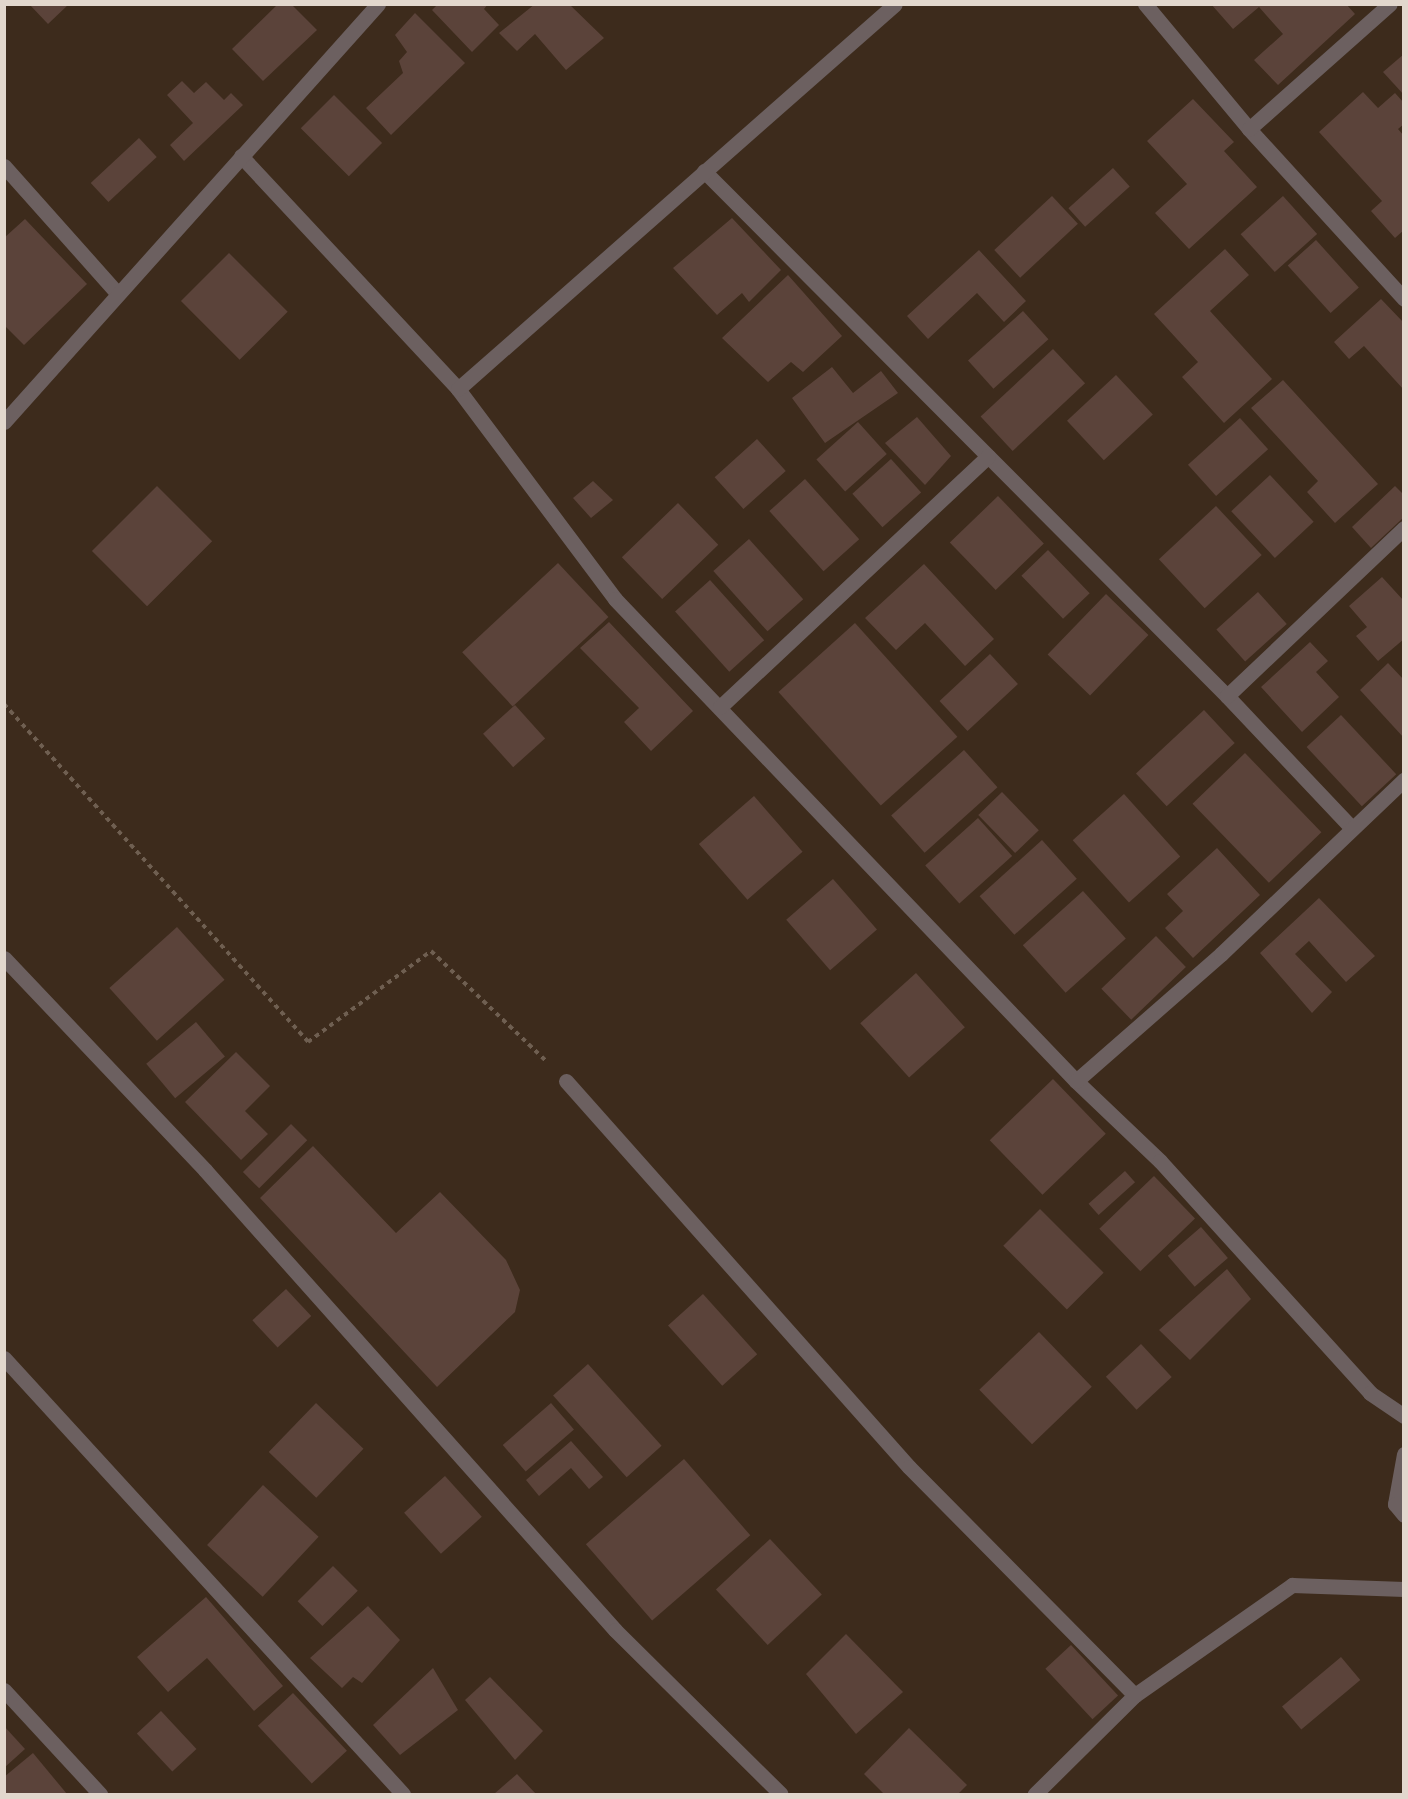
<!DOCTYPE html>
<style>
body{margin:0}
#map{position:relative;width:1408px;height:1799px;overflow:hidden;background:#3d2b1c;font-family:Arial,sans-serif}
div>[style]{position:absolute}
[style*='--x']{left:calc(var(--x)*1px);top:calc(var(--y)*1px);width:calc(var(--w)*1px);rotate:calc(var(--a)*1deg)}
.building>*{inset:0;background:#5b433a;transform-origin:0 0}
.path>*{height:4px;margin-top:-2px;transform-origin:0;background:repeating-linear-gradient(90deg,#6f5f51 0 4.5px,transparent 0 9px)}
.lane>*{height:15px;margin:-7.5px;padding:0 7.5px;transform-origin:7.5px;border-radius:7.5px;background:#6c6060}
.street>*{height:15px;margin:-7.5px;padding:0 7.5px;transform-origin:7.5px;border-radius:7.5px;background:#6c6060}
span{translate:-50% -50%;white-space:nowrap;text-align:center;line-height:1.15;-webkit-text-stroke:4.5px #1d160f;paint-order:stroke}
.frame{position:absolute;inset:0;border:6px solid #e2d7cd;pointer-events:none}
</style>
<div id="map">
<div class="building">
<i style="clip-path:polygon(29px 4px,69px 4px,48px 24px)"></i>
<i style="clip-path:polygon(278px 4px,291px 4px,317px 30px,263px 81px,232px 49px)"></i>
<i style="clip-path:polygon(438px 4px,488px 4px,484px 9px,499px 25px,472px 52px,432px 10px)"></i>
<i style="clip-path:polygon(535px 4px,569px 4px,604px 38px,566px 70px,535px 34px,517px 51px,499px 33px)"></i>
<i style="clip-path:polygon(1211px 4px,1346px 4px,1355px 14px,1278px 85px,1254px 60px,1283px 34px,1259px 7px,1233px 29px)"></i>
<i style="clip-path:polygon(415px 13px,465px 63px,391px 135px,366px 108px,403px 73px,399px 61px,407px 52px,395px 35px)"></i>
<i style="clip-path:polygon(1404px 54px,1404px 95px,1383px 72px)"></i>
<i style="clip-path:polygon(182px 81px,194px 93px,206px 82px,224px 100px,231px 93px,243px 105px,184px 161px,170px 145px,193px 123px,167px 95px)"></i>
<i style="clip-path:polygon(1363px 92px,1378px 108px,1395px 93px,1404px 103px,1404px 124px,1398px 129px,1404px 136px,1404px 230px,1395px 238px,1371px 211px,1382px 201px,1319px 132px)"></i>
<i style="left:334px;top:95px;width:68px;height:47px;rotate:45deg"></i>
<i style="clip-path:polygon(1193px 99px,1234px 142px,1224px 151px,1257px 187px,1189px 249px,1155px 213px,1187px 184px,1147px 141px)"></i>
<i style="left:139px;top:138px;width:26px;height:66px;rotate:47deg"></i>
<i style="left:1113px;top:168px;width:25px;height:60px;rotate:48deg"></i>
<i style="left:1052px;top:196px;width:38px;height:79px;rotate:47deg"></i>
<i style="left:1283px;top:196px;width:51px;height:57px;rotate:48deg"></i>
<i style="clip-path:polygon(732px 218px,781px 270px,749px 302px,742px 293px,717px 315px,673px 268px)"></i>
<i style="clip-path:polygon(25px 219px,87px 284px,24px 345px,4px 325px,4px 238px)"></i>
<i style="left:1316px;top:240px;width:64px;height:38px;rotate:48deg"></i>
<i style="clip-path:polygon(1225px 249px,1249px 275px,1210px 311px,1272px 379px,1224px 423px,1182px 377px,1198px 362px,1154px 314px)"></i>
<i style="clip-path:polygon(979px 250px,1026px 301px,1004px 322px,977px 293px,928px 339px,907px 316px)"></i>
<i style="left:229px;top:253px;width:83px;height:68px;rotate:45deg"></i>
<i style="clip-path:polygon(788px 275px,842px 336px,803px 372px,791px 362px,768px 382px,722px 338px)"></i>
<i style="clip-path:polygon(1381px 299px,1404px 323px,1404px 390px,1364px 346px,1349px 359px,1334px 342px)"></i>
<i style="left:1023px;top:311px;width:38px;height:74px;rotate:48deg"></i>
<i style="left:1053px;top:349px;width:47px;height:99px;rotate:47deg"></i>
<i style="clip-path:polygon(832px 367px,853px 393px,881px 371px,898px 393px,825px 443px,792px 398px)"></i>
<i style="left:1116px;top:375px;width:54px;height:67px;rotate:47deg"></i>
<i style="clip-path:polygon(1283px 380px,1378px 484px,1335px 523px,1307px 492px,1318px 481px,1251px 408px)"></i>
<i style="clip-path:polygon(917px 417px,951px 456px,925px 485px,885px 443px)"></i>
<i style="left:1240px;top:418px;width:42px;height:70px;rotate:48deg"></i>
<i style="left:858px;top:422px;width:43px;height:56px;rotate:48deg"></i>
<i style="left:757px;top:439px;width:43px;height:57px;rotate:48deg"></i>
<i style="left:891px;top:459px;width:45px;height:52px;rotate:48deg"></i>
<i style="left:1270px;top:475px;width:64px;height:53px;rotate:47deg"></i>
<i style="left:805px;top:479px;width:81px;height:48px;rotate:48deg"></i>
<i style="clip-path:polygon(593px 481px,613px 500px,591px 518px,573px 498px)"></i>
<i style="left:157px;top:486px;width:78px;height:92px;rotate:45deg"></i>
<i style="clip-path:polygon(1395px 486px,1404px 495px,1404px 517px,1371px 548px,1352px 527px)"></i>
<i style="left:998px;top:496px;width:66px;height:67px;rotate:46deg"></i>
<i style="left:678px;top:503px;width:58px;height:78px;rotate:46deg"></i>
<i style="left:1216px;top:506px;width:67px;height:78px;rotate:47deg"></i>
<i style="left:749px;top:539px;width:81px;height:48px;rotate:48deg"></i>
<i style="left:1048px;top:550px;width:60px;height:37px;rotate:46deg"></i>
<i style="left:558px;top:563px;width:74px;height:131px;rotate:47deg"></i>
<i style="clip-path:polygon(924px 564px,994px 639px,965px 666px,925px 623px,896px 650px,865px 618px)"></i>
<i style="clip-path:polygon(1382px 577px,1404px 601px,1404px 639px,1378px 661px,1356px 636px,1367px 627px,1349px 606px)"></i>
<i style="left:710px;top:580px;width:81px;height:47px;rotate:48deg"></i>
<i style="left:1258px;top:592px;width:43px;height:56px;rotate:48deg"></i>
<i style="left:1106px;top:594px;width:59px;height:84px;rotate:44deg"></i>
<i style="clip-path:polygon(609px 622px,693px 711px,651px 751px,624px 722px,639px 708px,580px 648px)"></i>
<i style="left:855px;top:623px;width:153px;height:103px;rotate:48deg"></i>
<i style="clip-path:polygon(1310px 642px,1328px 661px,1316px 672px,1339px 697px,1302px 732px,1261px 687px)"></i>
<i style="left:990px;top:654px;width:41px;height:69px;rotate:47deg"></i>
<i style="clip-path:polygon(1388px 663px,1404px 680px,1404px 738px,1360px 690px)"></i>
<i style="left:515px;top:705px;width:45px;height:43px;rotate:48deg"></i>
<i style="left:1204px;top:710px;width:45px;height:93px;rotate:47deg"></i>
<i style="left:1341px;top:715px;width:81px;height:47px;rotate:47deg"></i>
<i style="left:964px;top:750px;width:50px;height:98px;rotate:48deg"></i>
<i style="left:1245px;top:753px;width:110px;height:73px;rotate:46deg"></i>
<i style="left:1002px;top:792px;width:53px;height:33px;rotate:46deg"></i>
<i style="left:1124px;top:794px;width:84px;height:69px;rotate:48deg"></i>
<i style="left:754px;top:796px;width:74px;height:73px;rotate:49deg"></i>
<i style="left:978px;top:818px;width:51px;height:71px;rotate:48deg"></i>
<i style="left:1042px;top:840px;width:52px;height:84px;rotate:48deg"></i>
<i style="clip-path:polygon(1217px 848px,1260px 895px,1193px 958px,1165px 928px,1183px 911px,1167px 894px)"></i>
<i style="left:833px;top:879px;width:67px;height:62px;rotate:49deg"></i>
<i style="left:1083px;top:891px;width:64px;height:81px;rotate:48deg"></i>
<i style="clip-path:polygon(1319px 898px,1375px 956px,1346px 982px,1309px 941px,1295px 954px,1332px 992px,1312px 1013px,1260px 953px)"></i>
<i style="left:177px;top:927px;width:71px;height:91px;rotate:48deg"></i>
<i style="left:1156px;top:936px;width:43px;height:76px;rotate:46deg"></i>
<i style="left:916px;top:973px;width:73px;height:75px;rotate:48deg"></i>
<i style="left:196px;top:1022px;width:45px;height:65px;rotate:50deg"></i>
<i style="clip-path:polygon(236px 1052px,270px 1086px,245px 1111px,268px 1134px,241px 1160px,185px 1102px)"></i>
<i style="left:1053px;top:1079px;width:76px;height:88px;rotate:46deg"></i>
<i style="left:291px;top:1124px;width:23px;height:68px;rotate:45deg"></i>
<i style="clip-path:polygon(313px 1146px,396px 1233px,440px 1192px,506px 1260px,520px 1290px,515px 1312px,437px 1387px,260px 1198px)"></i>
<i style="left:1125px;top:1171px;width:15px;height:49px;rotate:48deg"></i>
<i style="left:1154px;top:1176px;width:59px;height:76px;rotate:46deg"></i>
<i style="left:1040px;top:1209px;width:90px;height:52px;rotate:45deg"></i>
<i style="left:1201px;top:1227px;width:41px;height:44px;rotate:49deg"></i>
<i style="clip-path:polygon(1227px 1269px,1251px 1299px,1190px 1360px,1159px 1330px)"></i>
<i style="left:286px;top:1289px;width:37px;height:46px;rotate:47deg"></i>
<i style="left:703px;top:1294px;width:81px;height:47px;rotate:48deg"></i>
<i style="left:1039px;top:1332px;width:76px;height:83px;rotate:46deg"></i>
<i style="left:1141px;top:1344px;width:45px;height:48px;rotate:47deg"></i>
<i style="left:588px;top:1364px;width:110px;height:47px;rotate:48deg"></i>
<i style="left:316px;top:1403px;width:66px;height:68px;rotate:44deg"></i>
<i style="left:551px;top:1403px;width:35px;height:64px;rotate:49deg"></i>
<i style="clip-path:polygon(571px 1441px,603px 1477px,589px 1489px,571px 1468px,539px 1496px,526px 1480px)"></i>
<i style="left:684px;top:1459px;width:101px;height:130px;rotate:49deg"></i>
<i style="left:445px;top:1476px;width:55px;height:55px;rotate:48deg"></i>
<i style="left:263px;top:1485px;width:76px;height:82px;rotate:43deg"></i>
<i style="left:770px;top:1539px;width:76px;height:74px;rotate:47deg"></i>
<i style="left:333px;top:1566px;width:35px;height:50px;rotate:45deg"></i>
<i style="clip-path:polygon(206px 1597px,283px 1686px,254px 1711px,207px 1658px,168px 1692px,137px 1657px)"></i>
<i style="clip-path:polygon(368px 1606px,400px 1640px,362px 1683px,353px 1677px,342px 1688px,310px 1658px)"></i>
<i style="clip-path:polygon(846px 1634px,903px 1692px,856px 1734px,806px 1674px)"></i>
<i style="left:1071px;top:1645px;width:69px;height:35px;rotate:47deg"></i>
<i style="left:1341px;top:1657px;width:30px;height:77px;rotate:50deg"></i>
<i style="clip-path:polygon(433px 1668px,458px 1710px,400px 1755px,373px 1725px)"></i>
<i style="clip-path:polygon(490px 1677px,543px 1731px,515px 1760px,465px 1700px)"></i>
<i style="left:293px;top:1693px;width:79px;height:48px;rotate:47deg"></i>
<i style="left:161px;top:1711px;width:52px;height:33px;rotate:47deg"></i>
<i style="clip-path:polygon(4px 1726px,25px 1749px,4px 1768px)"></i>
<i style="clip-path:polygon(909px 1728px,967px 1785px,958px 1794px,884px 1794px,864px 1774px)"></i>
<i style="clip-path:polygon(33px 1753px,67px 1794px,4px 1794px,4px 1777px)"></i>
<i style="clip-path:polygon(517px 1774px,536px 1794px,494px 1794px)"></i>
</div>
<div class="path">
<i style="--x:4;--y:704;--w:455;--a:48"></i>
<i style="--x:308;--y:1042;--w:153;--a:-36.5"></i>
<i style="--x:431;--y:951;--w:161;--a:43.7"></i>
</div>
<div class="lane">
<i style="--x:1404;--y:1454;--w:51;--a:100.2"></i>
<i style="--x:1395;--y:1504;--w:14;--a:51"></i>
<i style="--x:1135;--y:1695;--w:192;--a:-35"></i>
<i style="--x:1292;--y:1585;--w:112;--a:2"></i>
</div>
<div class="street">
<i style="--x:1145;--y:4;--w:163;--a:50.2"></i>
<i style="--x:1249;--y:129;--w:230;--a:47.6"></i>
<i style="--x:1249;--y:129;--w:188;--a:-41.6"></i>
<i style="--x:241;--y:156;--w:318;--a:47"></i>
<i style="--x:458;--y:389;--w:262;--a:53.2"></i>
<i style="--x:615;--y:599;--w:667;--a:46.28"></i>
<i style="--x:1076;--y:1081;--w:116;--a:43.6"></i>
<i style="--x:1160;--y:1161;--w:313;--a:47.8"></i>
<i style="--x:1370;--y:1393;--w:41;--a:34.1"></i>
<i style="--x:4;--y:166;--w:171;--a:48.3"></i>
<i style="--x:704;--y:171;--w:741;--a:45.11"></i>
<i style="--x:1227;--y:696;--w:182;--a:46.6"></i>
<i style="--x:458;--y:389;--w:582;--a:-41.38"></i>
<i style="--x:4;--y:422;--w:561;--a:-48.18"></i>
<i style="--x:1227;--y:696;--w:244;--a:-43.5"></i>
<i style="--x:720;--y:707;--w:367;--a:-43.1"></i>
<i style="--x:4;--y:958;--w:292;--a:46.5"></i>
<i style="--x:205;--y:1170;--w:616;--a:48.29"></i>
<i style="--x:615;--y:1630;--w:233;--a:44.7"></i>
<i style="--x:566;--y:1081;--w:516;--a:48.38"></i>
<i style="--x:909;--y:1467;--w:321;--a:45.3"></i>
<i style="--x:1135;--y:1695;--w:141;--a:135.3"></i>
<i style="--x:1076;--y:1081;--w:193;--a:-41.2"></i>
<i style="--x:1221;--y:954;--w:253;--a:-43.6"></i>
<i style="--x:4;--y:1358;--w:591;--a:47.54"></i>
<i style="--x:4;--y:1690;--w:142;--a:47.3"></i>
</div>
<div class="frame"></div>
</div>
